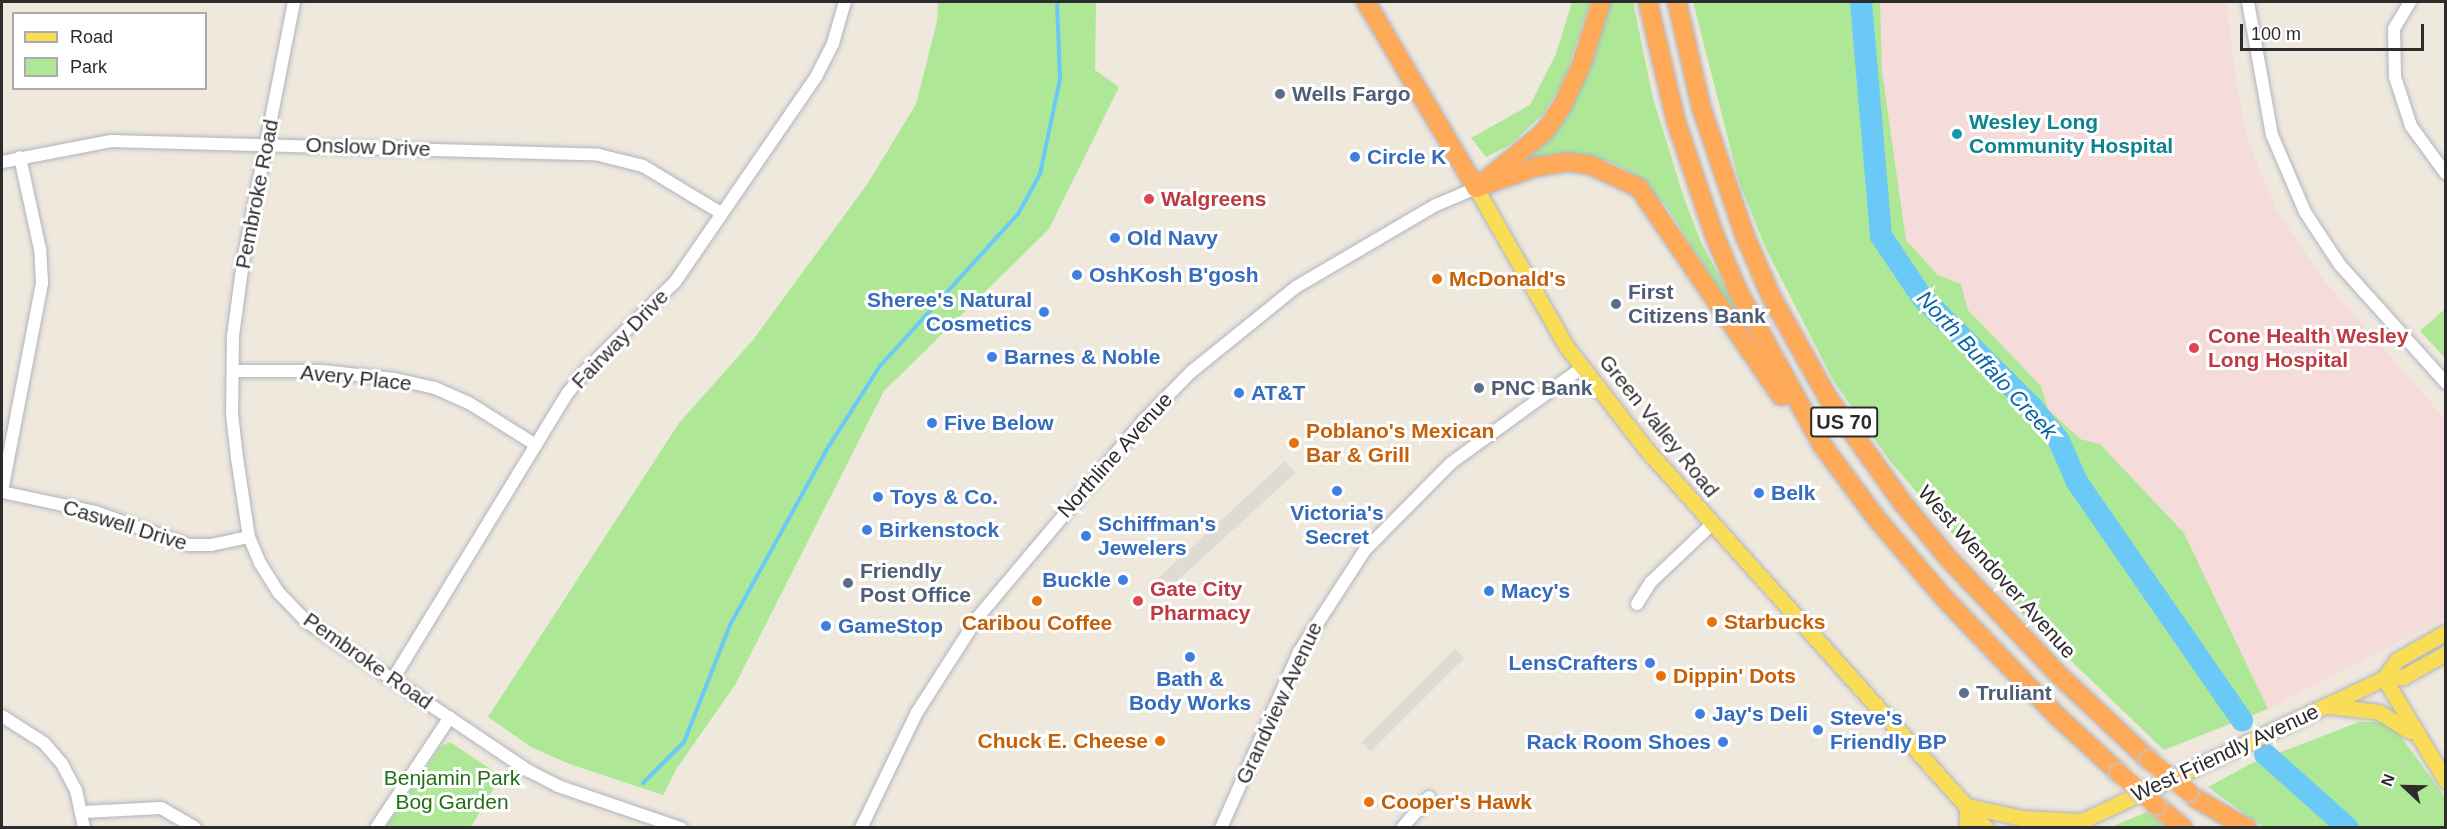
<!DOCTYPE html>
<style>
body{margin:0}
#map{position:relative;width:2447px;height:829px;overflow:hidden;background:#eee8dd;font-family:Helvetica,sans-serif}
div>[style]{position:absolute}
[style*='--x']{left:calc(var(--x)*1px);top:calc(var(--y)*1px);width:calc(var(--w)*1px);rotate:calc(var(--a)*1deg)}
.medical>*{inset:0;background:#f5dbda}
.green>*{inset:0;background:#aee897}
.plaza>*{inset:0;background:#dedbd5;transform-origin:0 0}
.stream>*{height:4px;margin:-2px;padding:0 2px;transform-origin:2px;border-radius:2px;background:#6ac9f7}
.river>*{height:22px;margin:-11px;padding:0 11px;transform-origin:11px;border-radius:11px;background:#6ac9f7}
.roads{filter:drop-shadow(0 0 2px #b1b3c0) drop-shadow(0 0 2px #b1b3c0)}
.minor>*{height:12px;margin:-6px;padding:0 6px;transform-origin:6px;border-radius:6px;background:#fff}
.major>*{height:15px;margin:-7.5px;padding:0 7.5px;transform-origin:7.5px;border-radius:7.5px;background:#fadd57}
.highway>*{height:18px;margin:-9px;padding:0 9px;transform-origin:9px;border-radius:9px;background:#ffaa58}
.bridges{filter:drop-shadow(0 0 2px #c8c8c8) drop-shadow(0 0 2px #c8c8c8)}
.highway-bridge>*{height:18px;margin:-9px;padding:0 9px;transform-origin:9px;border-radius:9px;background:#ffaa58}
.dots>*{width:16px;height:16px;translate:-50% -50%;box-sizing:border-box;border:3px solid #fff;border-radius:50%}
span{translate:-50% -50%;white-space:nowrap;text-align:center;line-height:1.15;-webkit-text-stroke:6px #fff;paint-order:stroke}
.shield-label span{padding:2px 4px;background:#fff;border:2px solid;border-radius:4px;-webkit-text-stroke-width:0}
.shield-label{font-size:20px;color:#2c2c2c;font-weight:700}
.service-label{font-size:21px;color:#4e5e75;font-weight:700}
.left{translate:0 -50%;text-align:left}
.culture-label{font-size:21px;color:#0d838f;font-weight:700}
.street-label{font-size:21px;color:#2c2c2c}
.shop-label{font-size:21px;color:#366cbe;font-weight:700}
.right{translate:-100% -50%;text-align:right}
.health-label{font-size:21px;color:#be3a42;font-weight:700}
.food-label{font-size:21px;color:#c56008;font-weight:700}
.park-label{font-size:21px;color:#236f16}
.water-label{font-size:22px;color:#0566a7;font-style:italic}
.frame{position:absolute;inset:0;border:3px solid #2c2c2c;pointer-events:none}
.legend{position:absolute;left:12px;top:12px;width:195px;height:78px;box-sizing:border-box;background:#fff;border:2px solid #ababab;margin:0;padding:8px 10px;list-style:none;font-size:18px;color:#2c2c2c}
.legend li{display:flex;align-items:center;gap:12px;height:30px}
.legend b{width:30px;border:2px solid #ababab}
.north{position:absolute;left:2375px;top:757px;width:60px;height:60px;-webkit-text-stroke:4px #fff;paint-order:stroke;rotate:292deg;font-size:16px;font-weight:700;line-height:24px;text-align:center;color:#2c2c2c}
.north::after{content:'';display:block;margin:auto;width:21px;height:27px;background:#2c2c2c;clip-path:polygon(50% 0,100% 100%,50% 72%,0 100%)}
.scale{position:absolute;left:2240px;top:24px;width:184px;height:27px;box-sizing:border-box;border:3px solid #2c2c2c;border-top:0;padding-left:8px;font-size:18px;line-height:21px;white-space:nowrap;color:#2c2c2c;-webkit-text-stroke:4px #fff;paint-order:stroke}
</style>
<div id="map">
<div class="medical">
<i style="clip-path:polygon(1880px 2px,2226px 2px,2238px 95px,2249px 143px,2277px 211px,2326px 283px,2445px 419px,2445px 618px,2268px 709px,2184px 533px,2100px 444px,2080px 439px,2048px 409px,2041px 386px,1968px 310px,1960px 285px,1938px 275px,1906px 240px,1882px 71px)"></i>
</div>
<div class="green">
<i style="clip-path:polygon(938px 2px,1096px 2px,1095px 70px,1119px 87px,1049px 229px,884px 391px,735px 685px,677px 768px,663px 795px,567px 763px,531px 747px,488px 717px,679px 423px,753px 340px,868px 183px,916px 104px,937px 21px)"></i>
<i style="clip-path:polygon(1572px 2px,1590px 2px,1565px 78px,1544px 113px,1510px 145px,1486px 157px,1471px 138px,1530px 105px,1556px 54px)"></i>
<i style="clip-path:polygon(1607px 2px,1633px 2px,1653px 98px,1684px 198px,1701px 242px,1743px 321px,1740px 322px,1666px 206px,1630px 172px,1608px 161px,1561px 154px,1514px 167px,1528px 152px)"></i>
<i style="clip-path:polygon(1693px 2px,1880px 2px,1882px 71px,1906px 240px,1938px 275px,1961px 284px,1968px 310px,2041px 386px,2048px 409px,2080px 439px,2100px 444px,2184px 533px,2268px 709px,2164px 750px,2017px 609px,1890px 461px,1833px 380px,1766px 249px,1739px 182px)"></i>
<i style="clip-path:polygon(2445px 309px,2445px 358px,2420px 331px)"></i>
<i style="clip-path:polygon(2359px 722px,2383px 722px,2399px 734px,2445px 797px,2445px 827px,2263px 827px,2208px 787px,2250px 764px)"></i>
<i style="clip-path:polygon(450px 742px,501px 776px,471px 827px,386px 827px,441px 746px)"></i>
<i style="clip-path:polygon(2147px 812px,2166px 827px,2111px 827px)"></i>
</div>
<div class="plaza">
<i style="clip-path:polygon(1285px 461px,1295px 472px,1292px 476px,1165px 592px,1155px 581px)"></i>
<i style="left:1455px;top:649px;width:13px;height:132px;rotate:45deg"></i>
</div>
<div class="stream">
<i style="--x:643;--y:783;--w:58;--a:-45"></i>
<i style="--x:684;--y:742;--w:126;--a:-68.5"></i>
<i style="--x:730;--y:625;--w:205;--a:-61.1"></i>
<i style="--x:829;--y:446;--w:95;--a:-57.5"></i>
<i style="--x:880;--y:366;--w:205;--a:-47.8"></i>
<i style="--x:1018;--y:214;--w:46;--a:-61.2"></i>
<i style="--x:1040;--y:174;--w:97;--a:-78.1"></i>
<i style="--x:1060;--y:79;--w:77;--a:-92.2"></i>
</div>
<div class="river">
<i style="--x:1861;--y:2;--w:235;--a:85.1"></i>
<i style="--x:1881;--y:236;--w:73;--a:56.1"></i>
<i style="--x:1922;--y:297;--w:156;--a:45"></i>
<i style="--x:2032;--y:407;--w:43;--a:51.5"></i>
<i style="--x:2059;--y:441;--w:45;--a:66.3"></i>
<i style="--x:2077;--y:482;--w:290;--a:55.3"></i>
<i style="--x:2265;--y:754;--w:111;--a:41.7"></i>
</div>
<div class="roads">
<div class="minor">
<i style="--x:294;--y:2;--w:265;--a:101.1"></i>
<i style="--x:243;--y:262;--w:75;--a:97.7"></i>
<i style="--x:233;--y:336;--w:78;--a:90.7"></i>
<i style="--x:232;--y:414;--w:44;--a:83.5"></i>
<i style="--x:237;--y:458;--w:80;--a:81.4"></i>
<i style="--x:249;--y:537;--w:28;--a:67"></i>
<i style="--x:260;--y:563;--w:36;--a:58"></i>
<i style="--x:279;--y:593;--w:40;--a:46"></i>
<i style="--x:307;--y:622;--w:267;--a:33.9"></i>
<i style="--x:529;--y:771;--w:33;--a:27"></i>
<i style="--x:558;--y:786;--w:130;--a:18.9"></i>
<i style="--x:2248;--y:2;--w:135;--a:79.8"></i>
<i style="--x:2272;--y:135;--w:84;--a:66.8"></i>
<i style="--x:2305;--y:212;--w:64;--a:56.6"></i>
<i style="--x:2340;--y:265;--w:159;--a:48.1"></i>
<i style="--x:2410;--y:2;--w:31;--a:121"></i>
<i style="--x:2394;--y:29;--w:48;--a:88.8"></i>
<i style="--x:2395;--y:77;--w:52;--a:71.9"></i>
<i style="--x:2411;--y:126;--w:59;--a:53.9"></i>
<i style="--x:2;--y:162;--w:111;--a:-10.9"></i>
<i style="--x:111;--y:141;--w:488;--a:1.6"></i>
<i style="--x:599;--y:155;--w:45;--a:14"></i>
<i style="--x:643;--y:166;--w:91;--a:31.1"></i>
<i style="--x:233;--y:371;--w:89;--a:0"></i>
<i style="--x:322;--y:371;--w:73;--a:6.3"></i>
<i style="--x:395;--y:379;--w:41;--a:12.7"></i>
<i style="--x:435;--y:388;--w:37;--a:24"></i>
<i style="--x:469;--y:403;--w:79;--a:32.1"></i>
<i style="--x:2;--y:491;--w:212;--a:-79.1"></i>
<i style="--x:42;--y:283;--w:34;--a:-93"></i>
<i style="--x:40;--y:249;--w:94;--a:-102.3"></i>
<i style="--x:2;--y:492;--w:95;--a:12.1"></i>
<i style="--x:95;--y:512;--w:100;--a:19.3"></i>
<i style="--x:189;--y:545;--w:22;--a:0"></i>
<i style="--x:211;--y:545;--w:39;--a:-12"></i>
<i style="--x:1637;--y:604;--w:26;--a:-58"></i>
<i style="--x:1651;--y:582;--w:83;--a:-43.5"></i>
<i style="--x:393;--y:679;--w:334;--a:-58.6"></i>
<i style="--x:567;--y:394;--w:31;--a:-52"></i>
<i style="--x:586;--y:370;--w:125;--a:-44.7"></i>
<i style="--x:675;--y:282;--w:249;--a:-55.5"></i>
<i style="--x:816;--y:77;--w:38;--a:-63"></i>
<i style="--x:833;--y:43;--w:43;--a:-73.7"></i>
<i style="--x:2;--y:716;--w:50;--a:32.7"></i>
<i style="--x:44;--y:743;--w:28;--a:49"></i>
<i style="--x:62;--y:764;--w:30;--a:62"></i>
<i style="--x:76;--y:790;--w:39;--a:78"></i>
<i style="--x:83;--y:812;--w:78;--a:-2.9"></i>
<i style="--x:161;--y:808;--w:39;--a:30"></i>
<i style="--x:376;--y:828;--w:133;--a:-56.3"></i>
<i style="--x:861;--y:828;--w:127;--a:-64.2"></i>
<i style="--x:916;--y:714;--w:115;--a:-57.4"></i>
<i style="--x:978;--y:617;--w:258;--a:-49.9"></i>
<i style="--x:1144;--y:420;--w:67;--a:-45.6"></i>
<i style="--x:1191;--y:372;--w:135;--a:-39"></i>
<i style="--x:1296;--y:287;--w:162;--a:-30.4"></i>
<i style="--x:1436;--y:205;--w:43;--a:-23"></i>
<i style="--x:1221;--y:828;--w:193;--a:-66.1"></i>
<i style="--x:1299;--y:652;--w:121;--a:-57.1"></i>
<i style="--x:1365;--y:550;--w:122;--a:-45.3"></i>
<i style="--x:1451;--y:463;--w:163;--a:-36"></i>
<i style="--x:1402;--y:828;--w:41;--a:-48.9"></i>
</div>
<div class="major">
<i style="--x:1476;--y:188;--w:182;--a:60.3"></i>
<i style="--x:1566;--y:346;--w:129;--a:52.2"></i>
<i style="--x:1645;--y:448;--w:511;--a:48.1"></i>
<i style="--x:2384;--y:678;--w:120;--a:59"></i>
<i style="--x:2384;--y:678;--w:22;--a:-54"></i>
<i style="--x:2397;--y:660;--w:56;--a:-29.7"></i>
<i style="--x:2329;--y:706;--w:50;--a:6.8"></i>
<i style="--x:2379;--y:712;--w:36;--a:32"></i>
<i style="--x:1967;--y:806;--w:56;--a:12.3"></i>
<i style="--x:2022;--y:818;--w:57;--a:3"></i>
<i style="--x:1967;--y:806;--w:22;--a:90"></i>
<i style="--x:2067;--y:828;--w:351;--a:-25.3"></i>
<i style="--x:2384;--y:678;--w:19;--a:-3"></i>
<i style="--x:2403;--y:677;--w:49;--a:-29.2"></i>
</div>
<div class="highway">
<i style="--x:1366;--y:2;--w:216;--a:59.4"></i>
<i style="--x:1648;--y:2;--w:122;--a:76.8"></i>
<i style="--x:1676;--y:121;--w:119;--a:71.4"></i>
<i style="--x:1714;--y:234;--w:62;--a:67.2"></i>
<i style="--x:1738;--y:291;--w:175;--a:61.4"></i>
<i style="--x:1822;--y:445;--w:91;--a:53.5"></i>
<i style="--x:1876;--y:518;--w:106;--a:49.6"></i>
<i style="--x:1945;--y:599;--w:161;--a:46.3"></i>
<i style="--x:2056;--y:715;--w:86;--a:42.6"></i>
<i style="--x:1677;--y:2;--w:108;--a:77.1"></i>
<i style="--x:1701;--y:107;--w:136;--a:71.2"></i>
<i style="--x:1745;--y:236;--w:65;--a:66.6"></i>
<i style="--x:1771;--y:296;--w:117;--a:60.8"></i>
<i style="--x:1828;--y:398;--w:128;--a:54.6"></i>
<i style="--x:1902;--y:502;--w:72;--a:50.6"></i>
<i style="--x:1948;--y:558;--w:163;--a:46.5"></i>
<i style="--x:2060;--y:676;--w:122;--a:43.3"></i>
<i style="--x:1487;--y:179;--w:74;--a:-39.5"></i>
<i style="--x:1544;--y:132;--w:32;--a:-55"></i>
<i style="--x:1562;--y:106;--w:44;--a:-64.6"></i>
<i style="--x:1581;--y:66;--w:67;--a:-72.6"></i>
<i style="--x:1476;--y:188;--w:64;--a:-19.3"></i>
<i style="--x:1536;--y:167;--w:30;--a:-9"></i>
<i style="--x:1566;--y:162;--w:24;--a:7"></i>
<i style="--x:1590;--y:165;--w:54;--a:25.1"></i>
<i style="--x:1639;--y:188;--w:252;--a:55.7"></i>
<i style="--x:2195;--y:798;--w:60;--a:30"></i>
<i style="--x:2156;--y:805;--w:35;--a:40"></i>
</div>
</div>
<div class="bridges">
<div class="highway-bridge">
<i style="--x:2149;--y:760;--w:51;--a:38.7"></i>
<i style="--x:2119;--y:773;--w:49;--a:40.9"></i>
</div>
</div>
<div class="dots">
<i style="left:1280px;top:94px;background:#5c6f8a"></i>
<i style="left:1957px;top:134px;background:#0f9aa8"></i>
<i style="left:1355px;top:157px;background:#3f7fe0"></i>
<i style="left:1149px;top:199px;background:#e0444e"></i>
<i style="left:1115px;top:238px;background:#3f7fe0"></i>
<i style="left:1077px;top:275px;background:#3f7fe0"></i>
<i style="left:1437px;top:279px;background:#e8710a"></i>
<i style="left:1616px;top:304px;background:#5c6f8a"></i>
<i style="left:1044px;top:312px;background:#3f7fe0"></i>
<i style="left:2194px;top:348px;background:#e0444e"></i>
<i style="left:992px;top:357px;background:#3f7fe0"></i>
<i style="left:1479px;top:388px;background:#5c6f8a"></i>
<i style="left:1239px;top:393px;background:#3f7fe0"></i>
<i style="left:932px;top:423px;background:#3f7fe0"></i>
<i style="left:1294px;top:443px;background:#e8710a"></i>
<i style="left:1337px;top:491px;background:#3f7fe0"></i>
<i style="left:1759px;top:493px;background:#3f7fe0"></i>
<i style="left:878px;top:497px;background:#3f7fe0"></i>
<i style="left:867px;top:530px;background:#3f7fe0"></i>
<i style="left:1086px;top:536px;background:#3f7fe0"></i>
<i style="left:1123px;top:580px;background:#3f7fe0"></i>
<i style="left:848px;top:583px;background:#5c6f8a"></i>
<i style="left:1489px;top:591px;background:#3f7fe0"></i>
<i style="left:1037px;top:601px;background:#e8710a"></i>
<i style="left:1138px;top:601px;background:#e0444e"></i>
<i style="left:1712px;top:622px;background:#e8710a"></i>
<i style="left:826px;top:626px;background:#3f7fe0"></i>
<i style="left:1190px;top:657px;background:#3f7fe0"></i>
<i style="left:1650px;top:663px;background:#3f7fe0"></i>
<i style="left:1661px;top:676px;background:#e8710a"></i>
<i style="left:1964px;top:693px;background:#5c6f8a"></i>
<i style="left:1700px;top:714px;background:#3f7fe0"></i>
<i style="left:1818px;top:730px;background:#3f7fe0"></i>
<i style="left:1160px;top:741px;background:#e8710a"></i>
<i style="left:1723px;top:742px;background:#3f7fe0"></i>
<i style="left:1369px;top:802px;background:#e8710a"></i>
</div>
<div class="shield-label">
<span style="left:1844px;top:422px">US 70</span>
</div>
<div class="service-label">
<span class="left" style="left:1292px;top:94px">Wells Fargo</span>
<span class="left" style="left:1628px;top:304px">First<br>Citizens Bank</span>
<span class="left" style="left:1491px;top:388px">PNC Bank</span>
<span class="left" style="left:860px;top:583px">Friendly<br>Post Office</span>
<span class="left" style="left:1976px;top:693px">Truliant</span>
</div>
<div class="culture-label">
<span class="left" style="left:1969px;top:134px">Wesley Long<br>Community Hospital</span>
</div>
<div class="street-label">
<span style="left:368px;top:147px;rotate:2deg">Onslow Drive</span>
<span style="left:257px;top:194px;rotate:-79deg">Pembroke Road</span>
<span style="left:620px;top:339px;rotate:-46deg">Fairway Drive</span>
<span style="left:356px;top:378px;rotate:6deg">Avery Place</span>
<span style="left:1659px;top:426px;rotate:51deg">Green Valley Road</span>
<span style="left:1115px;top:455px;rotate:-48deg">Northline Avenue</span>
<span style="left:125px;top:525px;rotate:17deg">Caswell Drive</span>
<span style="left:1997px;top:572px;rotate:48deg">West Wendover Avenue</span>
<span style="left:368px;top:661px;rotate:35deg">Pembroke Road</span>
<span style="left:1279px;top:703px;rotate:-65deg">Grandview Avenue</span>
<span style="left:2225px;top:753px;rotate:-25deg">West Friendly Avenue</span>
</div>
<div class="shop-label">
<span class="left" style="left:1367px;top:157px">Circle K</span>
<span class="left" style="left:1127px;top:238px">Old Navy</span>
<span class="left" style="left:1089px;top:275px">OshKosh B'gosh</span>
<span class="right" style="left:1032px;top:312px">Sheree's Natural<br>Cosmetics</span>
<span class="left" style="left:1004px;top:357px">Barnes &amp; Noble</span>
<span class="left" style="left:1251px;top:393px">AT&amp;T</span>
<span class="left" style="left:944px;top:423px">Five Below</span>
<span class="left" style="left:1771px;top:493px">Belk</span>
<span class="left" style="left:890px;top:497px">Toys &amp; Co.</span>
<span style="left:1337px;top:525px">Victoria's<br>Secret</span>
<span class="left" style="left:1098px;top:536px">Schiffman's<br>Jewelers</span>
<span class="left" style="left:879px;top:530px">Birkenstock</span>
<span class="right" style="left:1111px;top:580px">Buckle</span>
<span class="left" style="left:1501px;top:591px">Macy's</span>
<span class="left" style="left:838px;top:626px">GameStop</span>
<span class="right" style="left:1638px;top:663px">LensCrafters</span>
<span style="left:1190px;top:691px">Bath &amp;<br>Body Works</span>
<span class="left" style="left:1712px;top:714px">Jay's Deli</span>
<span class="left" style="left:1830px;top:730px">Steve's<br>Friendly BP</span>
<span class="right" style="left:1711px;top:742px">Rack Room Shoes</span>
</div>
<div class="health-label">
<span class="left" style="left:1161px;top:199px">Walgreens</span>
<span class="left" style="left:2208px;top:348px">Cone Health Wesley<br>Long Hospital</span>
<span class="left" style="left:1150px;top:601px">Gate City<br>Pharmacy</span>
</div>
<div class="food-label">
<span class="left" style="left:1449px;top:279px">McDonald's</span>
<span class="left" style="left:1306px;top:443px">Poblano's Mexican<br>Bar &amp; Grill</span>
<span class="left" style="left:1724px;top:622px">Starbucks</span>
<span style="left:1037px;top:623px">Caribou Coffee</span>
<span class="left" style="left:1673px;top:676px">Dippin' Dots</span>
<span class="right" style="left:1148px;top:741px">Chuck E. Cheese</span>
<span class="left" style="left:1381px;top:802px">Cooper's Hawk</span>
</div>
<div class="park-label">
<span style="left:452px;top:790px">Benjamin Park<br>Bog Garden</span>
</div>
<div class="water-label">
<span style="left:1987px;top:365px;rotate:47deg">North Buffalo Creek</span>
</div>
<div class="frame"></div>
<ul class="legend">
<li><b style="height:8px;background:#fadd57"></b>Road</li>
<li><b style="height:16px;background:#aee897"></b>Park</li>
</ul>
<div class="north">N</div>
<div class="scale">100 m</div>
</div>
